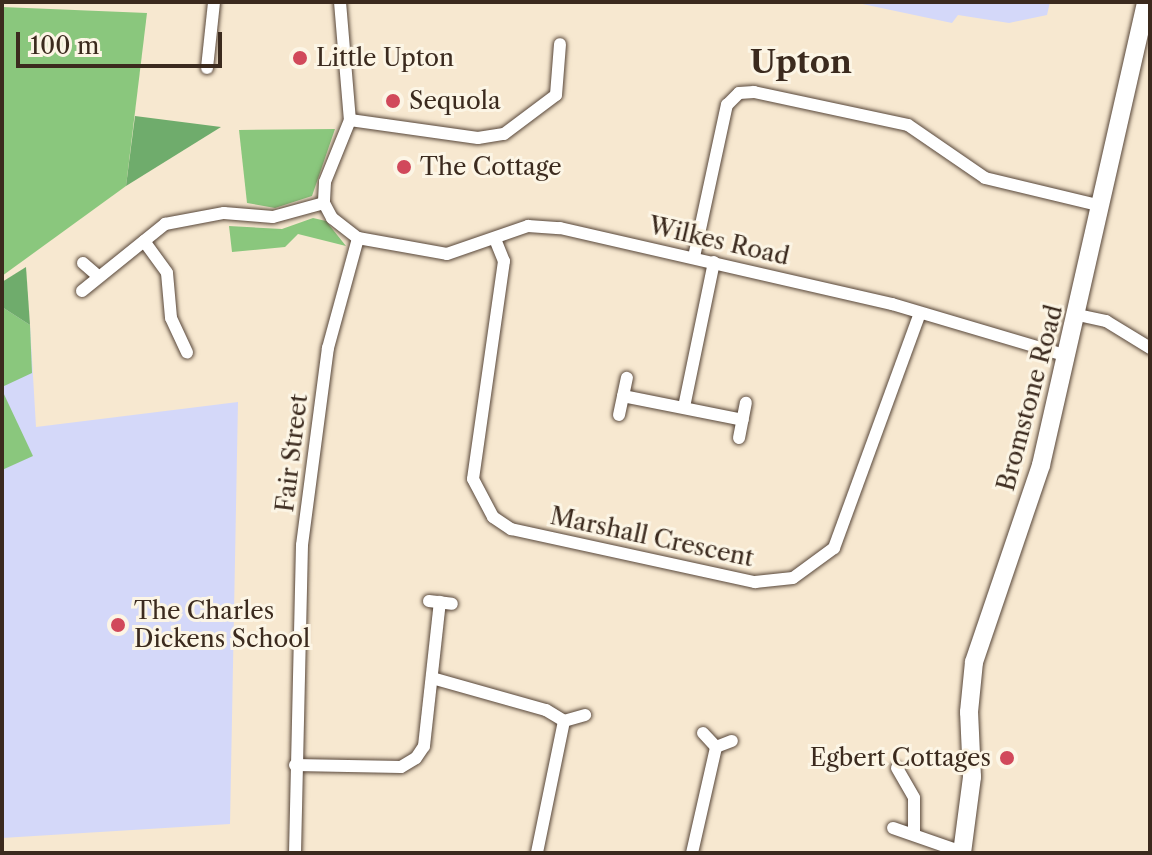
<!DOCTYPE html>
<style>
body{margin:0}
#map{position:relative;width:1152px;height:855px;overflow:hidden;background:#f7e8d0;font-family:"Libre Caslon Text",serif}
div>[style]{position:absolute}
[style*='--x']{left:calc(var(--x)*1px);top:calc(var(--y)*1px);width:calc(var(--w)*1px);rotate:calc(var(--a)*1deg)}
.built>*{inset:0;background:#d4d8f9}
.green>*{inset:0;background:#8ac77d}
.forest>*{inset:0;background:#6fac6c}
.roads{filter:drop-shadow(0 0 2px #574639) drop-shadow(0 0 2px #574639)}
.street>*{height:12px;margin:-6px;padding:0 6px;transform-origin:6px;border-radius:6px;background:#fff}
.secondary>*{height:18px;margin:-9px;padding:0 9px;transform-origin:9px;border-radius:9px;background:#fff}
.dots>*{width:22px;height:22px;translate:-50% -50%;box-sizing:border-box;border:4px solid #fcf5e5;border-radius:50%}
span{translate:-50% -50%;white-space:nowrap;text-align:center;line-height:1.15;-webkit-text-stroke:6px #fcf5e5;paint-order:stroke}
.poi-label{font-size:24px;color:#3b2a1e}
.left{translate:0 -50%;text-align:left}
.right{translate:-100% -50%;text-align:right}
.street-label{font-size:24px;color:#3b2a1e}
.district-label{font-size:32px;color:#3b2a1e;font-weight:700}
.frame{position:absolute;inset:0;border:4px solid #3b2a1e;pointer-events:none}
.scale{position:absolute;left:16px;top:32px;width:206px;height:36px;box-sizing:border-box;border:4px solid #3b2a1e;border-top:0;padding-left:10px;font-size:24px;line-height:28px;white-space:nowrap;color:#3b2a1e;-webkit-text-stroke:6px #fcf5e5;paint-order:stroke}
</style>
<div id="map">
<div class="built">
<i style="clip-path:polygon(853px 2px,1050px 2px,1047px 15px,1009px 23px,958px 15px,952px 23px)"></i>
<i style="clip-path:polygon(2px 307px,30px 325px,36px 427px,238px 402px,230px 824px,2px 838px)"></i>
</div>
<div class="green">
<i style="clip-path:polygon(2px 7px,147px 13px,126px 186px,2px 276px)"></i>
<i style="clip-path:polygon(335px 129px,312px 196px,275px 208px,247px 203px,239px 130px)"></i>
<i style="clip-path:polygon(313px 218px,326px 221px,346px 246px,298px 234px,285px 247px,232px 252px,229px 226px,282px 229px)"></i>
<i style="clip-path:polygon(2px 307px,30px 325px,32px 373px,2px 387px)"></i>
<i style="clip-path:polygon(2px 390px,33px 456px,2px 470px)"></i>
</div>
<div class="forest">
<i style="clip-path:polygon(135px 116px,221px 127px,126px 186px)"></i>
<i style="clip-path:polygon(26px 267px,30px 325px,2px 307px,2px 282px)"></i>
</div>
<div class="roads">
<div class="street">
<i style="--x:340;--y:2;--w:118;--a:85.2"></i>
<i style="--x:350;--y:120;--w:67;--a:112"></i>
<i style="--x:325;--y:182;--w:21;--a:93"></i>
<i style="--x:324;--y:203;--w:17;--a:62"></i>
<i style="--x:332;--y:218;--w:33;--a:38"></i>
<i style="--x:358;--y:238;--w:90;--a:10.2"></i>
<i style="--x:447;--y:254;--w:86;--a:-19.1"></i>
<i style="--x:528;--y:226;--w:32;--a:4"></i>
<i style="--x:560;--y:228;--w:341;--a:12.9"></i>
<i style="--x:892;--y:304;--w:183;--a:16.5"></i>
<i style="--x:207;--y:68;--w:66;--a:-83.9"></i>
<i style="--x:350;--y:120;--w:129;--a:8"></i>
<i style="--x:478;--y:138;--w:26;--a:-9"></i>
<i style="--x:504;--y:134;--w:65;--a:-36.9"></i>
<i style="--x:556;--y:95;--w:51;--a:-85.5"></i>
<i style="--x:495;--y:239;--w:24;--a:68"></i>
<i style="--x:504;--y:261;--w:220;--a:98.1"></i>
<i style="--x:473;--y:479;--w:43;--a:62.2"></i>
<i style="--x:493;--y:517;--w:22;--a:34"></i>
<i style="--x:511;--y:529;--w:250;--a:12.3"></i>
<i style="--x:755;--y:582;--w:38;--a:-6"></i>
<i style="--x:793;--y:578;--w:51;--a:-36.2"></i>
<i style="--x:834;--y:548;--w:247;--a:-69.9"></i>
<i style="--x:144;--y:241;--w:39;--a:54"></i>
<i style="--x:167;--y:273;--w:45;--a:84.9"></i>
<i style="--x:171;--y:318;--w:38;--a:65"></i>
<i style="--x:694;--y:257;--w:156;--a:-77.8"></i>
<i style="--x:727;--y:105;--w:17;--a:-45"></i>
<i style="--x:739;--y:93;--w:15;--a:-4"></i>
<i style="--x:754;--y:92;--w:157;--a:12.1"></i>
<i style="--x:908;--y:125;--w:93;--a:34.5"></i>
<i style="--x:985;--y:178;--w:120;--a:13.5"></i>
<i style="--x:83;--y:263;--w:21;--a:41"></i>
<i style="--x:82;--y:291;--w:107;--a:-38.9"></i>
<i style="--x:165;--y:224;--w:60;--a:-10.6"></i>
<i style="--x:224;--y:213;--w:49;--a:4.7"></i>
<i style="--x:273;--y:217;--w:53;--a:-15.4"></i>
<i style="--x:1078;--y:315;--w:29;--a:12"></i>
<i style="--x:1106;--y:321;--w:52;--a:31.5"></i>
<i style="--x:623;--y:396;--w:122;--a:11.3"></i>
<i style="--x:684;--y:407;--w:148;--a:-78.3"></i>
<i style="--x:619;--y:415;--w:38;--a:-78"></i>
<i style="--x:739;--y:438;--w:36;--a:-79"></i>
<i style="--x:429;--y:601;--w:23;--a:7"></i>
<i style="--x:432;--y:678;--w:118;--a:15.7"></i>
<i style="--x:546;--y:710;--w:21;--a:31"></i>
<i style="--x:564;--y:721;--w:135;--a:101.6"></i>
<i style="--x:564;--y:721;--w:22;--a:-16"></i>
<i style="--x:703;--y:733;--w:19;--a:47"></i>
<i style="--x:716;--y:747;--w:17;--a:-21"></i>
<i style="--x:295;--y:765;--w:106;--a:1.1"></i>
<i style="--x:401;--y:767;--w:17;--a:-31"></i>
<i style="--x:416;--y:758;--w:14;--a:-56"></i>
<i style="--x:424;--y:746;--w:145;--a:-83.7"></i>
<i style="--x:897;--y:768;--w:34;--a:60"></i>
<i style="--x:914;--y:798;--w:36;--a:90"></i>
<i style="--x:893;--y:828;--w:73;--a:19.2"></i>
<i style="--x:295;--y:853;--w:308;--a:-88.7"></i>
<i style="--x:302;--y:545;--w:199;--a:-82.5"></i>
<i style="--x:328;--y:348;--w:114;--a:-74.7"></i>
<i style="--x:692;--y:853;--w:109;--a:-77.2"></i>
</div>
<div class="secondary">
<i style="--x:962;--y:853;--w:77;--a:-82.5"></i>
<i style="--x:972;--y:777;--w:65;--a:-92.6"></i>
<i style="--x:969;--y:712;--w:50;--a:-84.3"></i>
<i style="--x:974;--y:662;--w:208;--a:-71.2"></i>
<i style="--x:1041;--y:465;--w:475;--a:-77.2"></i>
</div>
</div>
<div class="dots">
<i style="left:300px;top:58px;background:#d1495b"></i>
<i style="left:393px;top:101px;background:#d1495b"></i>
<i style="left:404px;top:167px;background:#d1495b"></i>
<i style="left:118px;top:625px;background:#d1495b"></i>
<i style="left:1007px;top:758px;background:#d1495b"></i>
</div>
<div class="poi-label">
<span class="left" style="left:316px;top:58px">Little Upton</span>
<span class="left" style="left:409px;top:101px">Sequola</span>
<span class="left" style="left:420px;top:167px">The Cottage</span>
<span class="left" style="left:134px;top:625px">The Charles<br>Dickens School</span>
<span class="right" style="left:991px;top:758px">Egbert Cottages</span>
</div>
<div class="street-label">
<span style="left:719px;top:241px;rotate:13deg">Wilkes Road</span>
<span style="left:1030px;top:398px;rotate:-75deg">Bromstone Road</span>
<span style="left:292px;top:453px;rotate:-83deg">Fair Street</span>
<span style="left:652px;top:537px;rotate:12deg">Marshall Crescent</span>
</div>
<div class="district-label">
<span style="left:801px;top:62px">Upton</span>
</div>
<div class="frame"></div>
<div class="scale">100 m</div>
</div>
